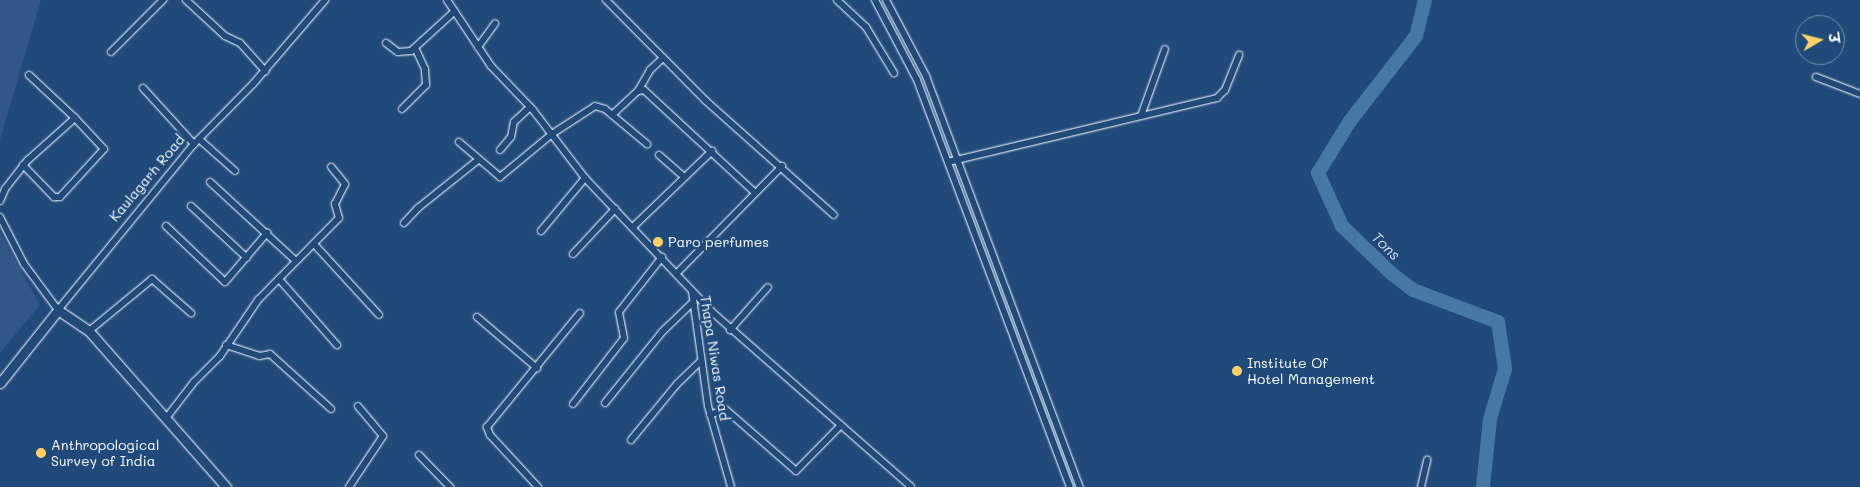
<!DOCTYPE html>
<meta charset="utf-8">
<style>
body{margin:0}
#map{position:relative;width:1860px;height:487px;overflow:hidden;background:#1f4a7a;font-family:Mali,"Playpen Sans Deva",sans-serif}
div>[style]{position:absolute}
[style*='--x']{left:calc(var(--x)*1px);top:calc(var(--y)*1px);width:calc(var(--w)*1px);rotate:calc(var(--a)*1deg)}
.built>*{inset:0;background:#305787}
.river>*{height:14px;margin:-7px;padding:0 7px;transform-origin:7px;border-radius:7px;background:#4678a3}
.roads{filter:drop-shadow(0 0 1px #fff) drop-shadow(0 0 1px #fff)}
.street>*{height:6px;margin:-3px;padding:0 3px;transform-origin:3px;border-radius:3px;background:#1f4a7a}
.secondary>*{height:9px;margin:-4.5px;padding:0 4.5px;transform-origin:4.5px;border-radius:4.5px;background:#1f4a7a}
.dots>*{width:14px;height:14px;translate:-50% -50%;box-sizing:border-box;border:2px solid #1f4a7a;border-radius:50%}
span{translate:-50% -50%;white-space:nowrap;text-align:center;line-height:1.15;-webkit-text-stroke:5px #1f4a7a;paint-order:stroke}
.street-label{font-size:14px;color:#fff}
.poi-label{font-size:14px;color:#fff}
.left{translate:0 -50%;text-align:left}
.water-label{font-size:15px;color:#d1dde8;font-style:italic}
.north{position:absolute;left:1795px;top:15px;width:50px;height:50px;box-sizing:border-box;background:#1f4a7a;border:1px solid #7992af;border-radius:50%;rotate:82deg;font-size:14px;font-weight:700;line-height:20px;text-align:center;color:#fff}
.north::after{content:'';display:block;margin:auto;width:18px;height:22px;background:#ffd166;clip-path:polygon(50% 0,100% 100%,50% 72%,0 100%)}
</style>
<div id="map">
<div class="built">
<i style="clip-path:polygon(0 0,41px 0,0 140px)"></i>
<i style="clip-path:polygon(0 232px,40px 305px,0 353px)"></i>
</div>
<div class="river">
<i style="--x:1425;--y:0;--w:37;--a:104"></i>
<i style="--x:1416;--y:36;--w:108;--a:127.8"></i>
<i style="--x:1350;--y:121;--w:61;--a:121.6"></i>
<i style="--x:1318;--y:173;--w:58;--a:65.6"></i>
<i style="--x:1342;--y:226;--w:69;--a:43.8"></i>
<i style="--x:1392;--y:274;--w:26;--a:37"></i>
<i style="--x:1413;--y:290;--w:91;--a:20.6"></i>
<i style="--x:1498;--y:322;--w:48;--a:81.5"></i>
<i style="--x:1505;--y:369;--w:52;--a:106.7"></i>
<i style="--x:1490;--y:419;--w:68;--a:95.9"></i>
</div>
<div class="roads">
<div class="street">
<i style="--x:186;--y:0;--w:53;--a:42.7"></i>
<i style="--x:225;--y:36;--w:17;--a:25"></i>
<i style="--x:240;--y:43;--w:38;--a:48"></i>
<i style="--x:447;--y:0;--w:79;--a:56.3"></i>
<i style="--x:491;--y:66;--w:61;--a:46.3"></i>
<i style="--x:533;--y:110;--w:86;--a:52.6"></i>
<i style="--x:585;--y:178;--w:183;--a:46.5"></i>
<i style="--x:711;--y:311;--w:266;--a:41.3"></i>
<i style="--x:606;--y:0;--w:142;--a:45.3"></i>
<i style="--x:706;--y:101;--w:171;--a:41.7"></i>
<i style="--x:837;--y:0;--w:40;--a:43"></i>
<i style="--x:866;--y:27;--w:54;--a:58.7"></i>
<i style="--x:875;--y:0;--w:90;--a:62.3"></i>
<i style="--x:917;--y:80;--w:435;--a:69.4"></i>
<i style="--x:886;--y:0;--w:86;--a:62.2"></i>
<i style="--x:926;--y:76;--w:439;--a:69.5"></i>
<i style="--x:386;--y:43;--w:15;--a:37"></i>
<i style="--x:398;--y:52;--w:13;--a:-4"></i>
<i style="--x:411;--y:51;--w:59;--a:-42.3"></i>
<i style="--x:478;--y:47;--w:29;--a:-54"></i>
<i style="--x:111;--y:52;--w:74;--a:-45"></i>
<i style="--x:1816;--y:77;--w:47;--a:21.1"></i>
<i style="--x:143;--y:88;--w:76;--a:47.7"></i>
<i style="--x:638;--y:91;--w:24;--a:-60"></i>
<i style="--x:650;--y:70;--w:18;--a:-43"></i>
<i style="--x:402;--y:109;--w:34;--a:-45"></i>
<i style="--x:426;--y:85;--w:16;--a:-94"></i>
<i style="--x:425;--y:69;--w:23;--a:-115"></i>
<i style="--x:612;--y:115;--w:35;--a:-43"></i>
<i style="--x:638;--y:91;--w:6;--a:-9"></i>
<i style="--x:644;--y:90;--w:150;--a:42.8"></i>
<i style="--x:1141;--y:116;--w:71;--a:-70.3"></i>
<i style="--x:199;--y:139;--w:48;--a:41.6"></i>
<i style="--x:459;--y:142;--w:54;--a:40.5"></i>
<i style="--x:500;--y:177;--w:67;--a:-39.6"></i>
<i style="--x:552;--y:134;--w:51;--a:-33.1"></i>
<i style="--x:595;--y:106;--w:10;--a:17"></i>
<i style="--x:605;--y:109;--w:55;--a:39.8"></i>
<i style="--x:500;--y:150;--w:17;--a:-50"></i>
<i style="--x:511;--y:137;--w:15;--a:-79"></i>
<i style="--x:514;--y:122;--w:22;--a:-43"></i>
<i style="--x:659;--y:155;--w:33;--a:41"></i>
<i style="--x:948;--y:162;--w:277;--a:-13.4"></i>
<i style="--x:1217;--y:98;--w:11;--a:-45"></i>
<i style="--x:1225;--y:90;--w:38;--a:-68"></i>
<i style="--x:23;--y:165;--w:45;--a:45.9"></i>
<i style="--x:54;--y:197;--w:6;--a:0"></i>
<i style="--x:60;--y:197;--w:65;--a:-47.5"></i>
<i style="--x:104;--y:149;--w:42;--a:-133.1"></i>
<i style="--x:210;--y:182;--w:117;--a:42.6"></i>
<i style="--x:0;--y:201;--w:13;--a:-67"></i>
<i style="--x:5;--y:189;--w:37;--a:-52"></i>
<i style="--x:28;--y:160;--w:63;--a:-41.8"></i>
<i style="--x:75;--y:118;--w:63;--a:-136.9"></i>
<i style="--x:191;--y:206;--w:76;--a:42.9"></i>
<i style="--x:0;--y:217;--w:53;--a:62.9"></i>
<i style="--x:24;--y:264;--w:57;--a:53.5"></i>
<i style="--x:58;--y:310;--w:215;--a:-50.7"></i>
<i style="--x:194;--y:144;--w:84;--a:-45.5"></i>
<i style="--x:253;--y:84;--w:111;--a:-49.4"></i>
<i style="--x:404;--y:223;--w:21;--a:-47"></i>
<i style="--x:418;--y:208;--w:77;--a:-38.7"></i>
<i style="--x:166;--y:226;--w:81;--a:43.5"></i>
<i style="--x:225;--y:282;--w:65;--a:-49.4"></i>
<i style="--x:633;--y:227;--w:110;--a:-43.9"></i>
<i style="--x:541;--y:231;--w:69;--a:-50.3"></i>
<i style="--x:314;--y:244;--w:96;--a:47.5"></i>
<i style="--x:573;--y:254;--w:62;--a:-47"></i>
<i style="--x:677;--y:273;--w:150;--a:-45.5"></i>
<i style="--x:279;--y:279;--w:88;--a:48.7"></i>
<i style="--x:692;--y:291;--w:116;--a:82.1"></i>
<i style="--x:708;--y:406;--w:84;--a:74.1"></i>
<i style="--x:477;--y:317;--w:79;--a:40.4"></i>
<i style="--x:730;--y:330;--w:57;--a:-48.5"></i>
<i style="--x:89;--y:331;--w:82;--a:-39.5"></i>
<i style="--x:152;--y:279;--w:52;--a:41.1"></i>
<i style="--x:226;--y:345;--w:35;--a:18"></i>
<i style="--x:259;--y:356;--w:11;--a:-10"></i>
<i style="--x:270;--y:354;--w:82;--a:42"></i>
<i style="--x:605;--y:403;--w:91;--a:-51.2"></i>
<i style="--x:662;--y:332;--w:42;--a:-44"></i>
<i style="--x:573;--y:404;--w:83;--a:-52.3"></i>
<i style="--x:624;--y:338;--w:26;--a:-101"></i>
<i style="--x:619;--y:312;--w:70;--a:-52"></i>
<i style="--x:710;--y:415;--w:16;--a:-22"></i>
<i style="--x:725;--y:409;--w:94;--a:41.1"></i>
<i style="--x:796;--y:471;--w:64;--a:-45.6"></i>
<i style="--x:167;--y:417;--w:44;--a:-52.4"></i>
<i style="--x:194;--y:382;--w:37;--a:-45"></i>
<i style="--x:220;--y:356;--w:68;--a:-55.8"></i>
<i style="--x:258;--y:300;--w:115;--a:-45.4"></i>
<i style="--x:339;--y:218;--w:15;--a:-106"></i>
<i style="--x:335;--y:204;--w:22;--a:-63"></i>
<i style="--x:345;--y:184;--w:22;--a:-129"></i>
<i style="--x:631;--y:440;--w:72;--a:-50.6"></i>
<i style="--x:677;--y:384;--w:33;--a:-44"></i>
<i style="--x:419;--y:455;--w:45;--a:45.9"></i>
<i style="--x:349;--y:487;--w:61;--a:-56.3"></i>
<i style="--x:383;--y:436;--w:39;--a:-130"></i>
<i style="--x:538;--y:487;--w:71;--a:-132.7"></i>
<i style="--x:490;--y:435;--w:9;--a:-111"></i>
<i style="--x:487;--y:427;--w:147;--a:-50.8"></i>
<i style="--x:1421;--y:487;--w:28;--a:-77"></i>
</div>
<div class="secondary">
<i style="--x:0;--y:383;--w:93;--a:-51.5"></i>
<i style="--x:58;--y:310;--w:37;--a:34"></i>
<i style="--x:89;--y:331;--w:208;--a:48.7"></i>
</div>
</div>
<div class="dots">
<i style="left:658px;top:242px;background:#ffd166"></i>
<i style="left:1237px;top:371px;background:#ffd166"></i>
<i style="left:41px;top:453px;background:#ffd166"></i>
</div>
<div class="street-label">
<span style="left:147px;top:178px;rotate:-50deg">Kaulagarh Road</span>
<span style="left:715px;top:358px;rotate:81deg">Thapa Niwas Road</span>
</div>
<div class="poi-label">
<span class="left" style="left:668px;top:242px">Paro perfumes</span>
<span class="left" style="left:1247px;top:371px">Institute Of<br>Hotel Management</span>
<span class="left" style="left:51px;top:453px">Anthropological<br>Survey of India</span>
</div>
<div class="water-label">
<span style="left:1386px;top:246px;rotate:44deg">Tons</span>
</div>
<div class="north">उ</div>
</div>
